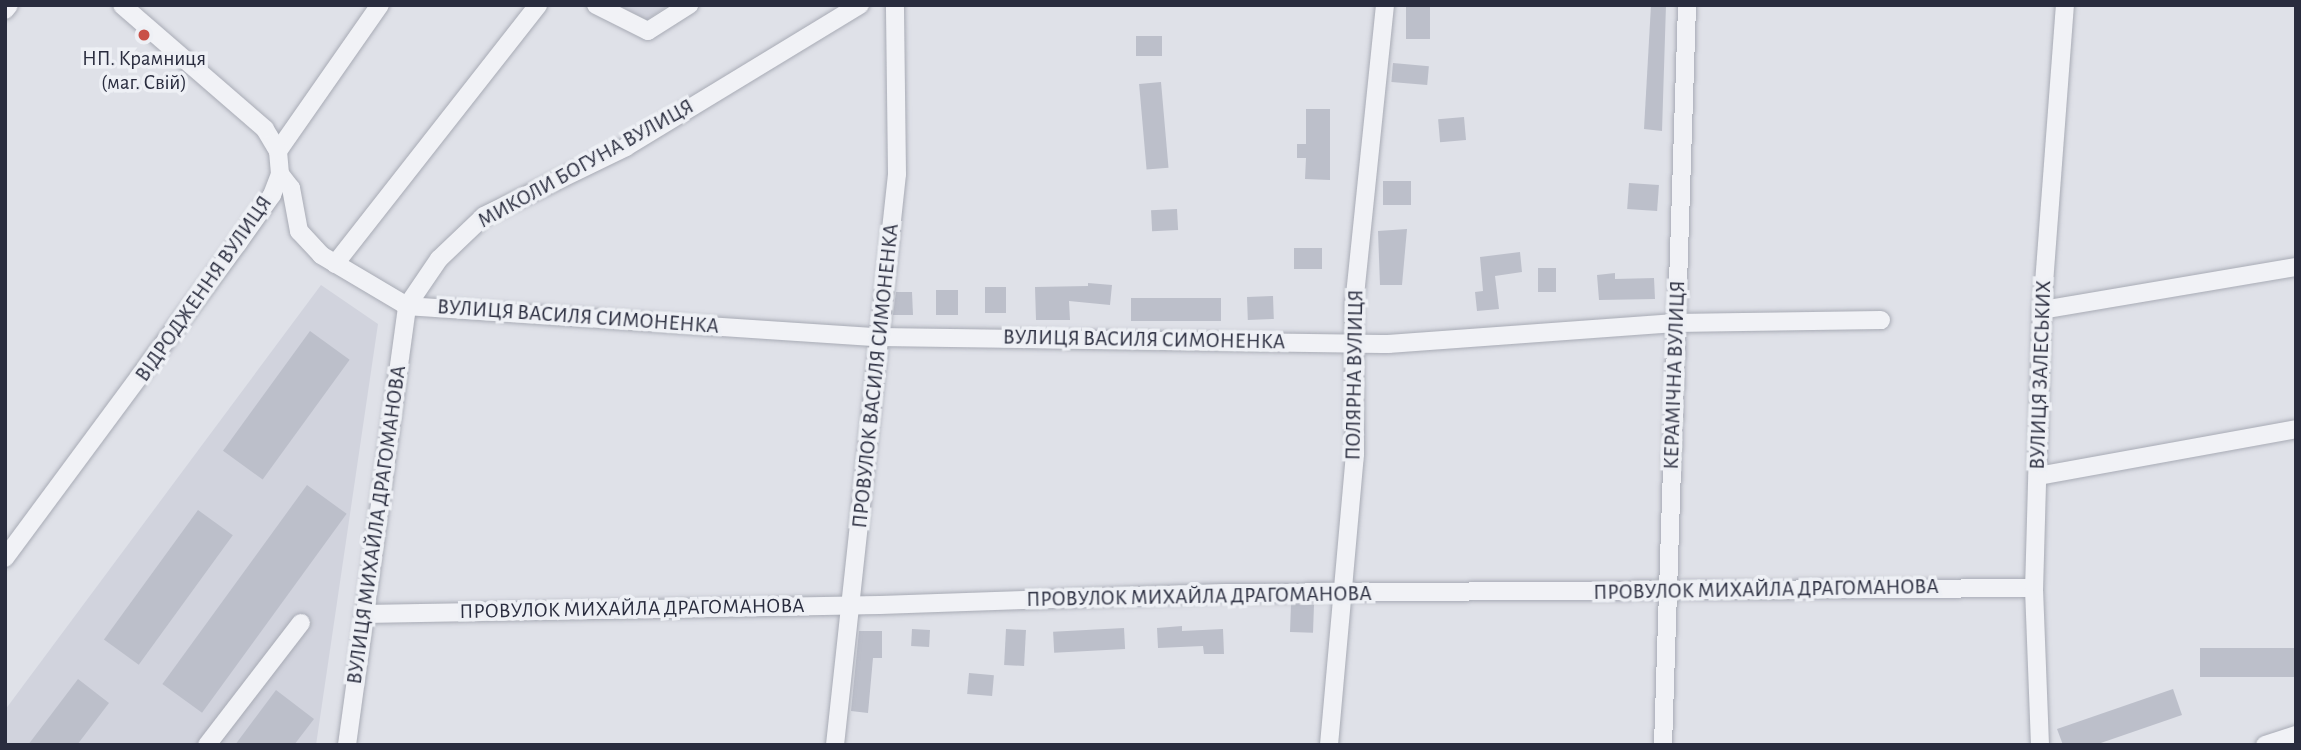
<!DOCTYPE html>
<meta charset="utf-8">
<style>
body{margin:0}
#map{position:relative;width:2301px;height:750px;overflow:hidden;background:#dfe1e8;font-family:"Alegreya Sans",sans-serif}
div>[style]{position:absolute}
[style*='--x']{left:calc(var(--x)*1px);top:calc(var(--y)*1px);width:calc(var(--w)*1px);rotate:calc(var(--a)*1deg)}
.built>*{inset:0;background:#d1d3dd}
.building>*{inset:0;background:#bcbfca;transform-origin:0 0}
.roads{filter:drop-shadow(0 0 2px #a8abb5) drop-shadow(0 0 2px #a8abb5)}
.minor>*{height:18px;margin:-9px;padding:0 9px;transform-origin:9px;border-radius:9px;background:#f1f2f6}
.dots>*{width:19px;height:19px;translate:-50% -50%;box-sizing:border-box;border:4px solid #eef0f5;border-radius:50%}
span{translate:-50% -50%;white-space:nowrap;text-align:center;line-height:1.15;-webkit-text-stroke:7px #eef0f5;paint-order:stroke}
.poi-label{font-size:21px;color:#292c3e}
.street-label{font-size:21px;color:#292c3e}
.frame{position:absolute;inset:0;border:7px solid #292c3e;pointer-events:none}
</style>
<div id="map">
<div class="built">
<i style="clip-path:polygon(618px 5px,669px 5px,647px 20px)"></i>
<i style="clip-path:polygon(321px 285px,378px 324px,316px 745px,5px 745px,5px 710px)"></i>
</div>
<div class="building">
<i style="left:1406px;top:5px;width:24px;height:34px"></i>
<i style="clip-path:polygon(1651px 5px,1666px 5px,1662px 131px,1644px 129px)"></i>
<i style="left:1162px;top:36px;width:20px;height:26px;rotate:90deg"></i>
<i style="left:1393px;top:63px;width:36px;height:19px;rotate:5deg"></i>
<i style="left:1161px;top:82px;width:86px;height:22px;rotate:85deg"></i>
<i style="clip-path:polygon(1306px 109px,1330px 109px,1330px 180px,1305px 179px,1306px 158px,1297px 158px,1297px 144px,1306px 144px)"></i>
<i style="left:1464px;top:117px;width:23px;height:26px;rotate:85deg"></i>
<i style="left:1383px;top:181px;width:28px;height:24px"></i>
<i style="left:1629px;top:183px;width:30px;height:26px;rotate:4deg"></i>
<i style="left:1177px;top:209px;width:21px;height:26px;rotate:87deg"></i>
<i style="clip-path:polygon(1407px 229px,1402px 285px,1380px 285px,1378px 231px)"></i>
<i style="left:1294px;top:248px;width:28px;height:21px"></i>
<i style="clip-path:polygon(1520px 252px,1522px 272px,1495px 276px,1499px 309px,1477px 311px,1475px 292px,1483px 291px,1480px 257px)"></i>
<i style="left:1538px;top:268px;width:18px;height:24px"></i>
<i style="clip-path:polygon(1615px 273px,1615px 279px,1654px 278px,1655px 299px,1599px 300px,1597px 275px)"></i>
<i style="clip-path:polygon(1088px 283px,1112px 285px,1110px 305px,1069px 301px,1070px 320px,1036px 320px,1035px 287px,1088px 286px)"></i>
<i style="left:985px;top:287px;width:21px;height:26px"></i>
<i style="left:936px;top:290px;width:22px;height:25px"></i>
<i style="clip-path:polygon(896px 292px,912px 292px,913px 315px,893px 315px)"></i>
<i style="left:1273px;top:296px;width:23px;height:26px;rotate:88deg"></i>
<i style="left:1131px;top:298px;width:90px;height:23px"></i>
<i style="left:310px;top:331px;width:49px;height:148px;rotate:36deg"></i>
<i style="left:307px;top:485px;width:49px;height:246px;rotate:36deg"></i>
<i style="left:198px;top:510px;width:43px;height:160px;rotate:36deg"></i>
<i style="left:1291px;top:604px;width:23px;height:28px;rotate:2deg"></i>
<i style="clip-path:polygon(1182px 626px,1182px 631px,1223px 629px,1224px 654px,1204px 654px,1203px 646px,1158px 648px,1157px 628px)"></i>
<i style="left:1124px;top:628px;width:21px;height:71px;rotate:87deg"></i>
<i style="left:912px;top:629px;width:18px;height:17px;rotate:3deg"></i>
<i style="left:1006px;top:629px;width:20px;height:36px;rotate:3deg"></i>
<i style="clip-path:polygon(859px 631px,882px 631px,882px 658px,873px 658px,868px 713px,851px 711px)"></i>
<i style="left:2296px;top:648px;width:29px;height:96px;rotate:90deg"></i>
<i style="left:969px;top:673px;width:25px;height:21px;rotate:5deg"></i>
<i style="clip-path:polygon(78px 679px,109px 703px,77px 745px,28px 745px)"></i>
<i style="clip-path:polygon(2173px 689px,2182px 715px,2095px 745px,2063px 745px,2057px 729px)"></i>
<i style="clip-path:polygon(276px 690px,314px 719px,294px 745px,235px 745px)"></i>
</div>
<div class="roads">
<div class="minor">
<i style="--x:596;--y:5;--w:58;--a:26.6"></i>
<i style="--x:648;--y:31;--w:49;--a:-32.4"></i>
<i style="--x:5;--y:10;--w:6;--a:-51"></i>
<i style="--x:278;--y:151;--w:178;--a:-55.1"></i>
<i style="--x:280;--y:174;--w:18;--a:52"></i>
<i style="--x:291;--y:188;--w:44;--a:79.5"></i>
<i style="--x:299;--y:231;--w:33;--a:47"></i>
<i style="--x:321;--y:255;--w:100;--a:30.7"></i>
<i style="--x:407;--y:306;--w:473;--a:3.8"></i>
<i style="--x:879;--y:337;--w:509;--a:0.79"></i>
<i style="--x:1388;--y:344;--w:288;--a:-4.2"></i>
<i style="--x:1675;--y:323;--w:206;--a:-0.8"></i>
<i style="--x:335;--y:264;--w:329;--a:-51.9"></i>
<i style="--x:2042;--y:310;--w:258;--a:-9.6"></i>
<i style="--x:2038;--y:476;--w:262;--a:-10.3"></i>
<i style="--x:5;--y:558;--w:392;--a:-53.5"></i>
<i style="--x:238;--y:243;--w:59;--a:-54.7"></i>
<i style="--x:272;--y:195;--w:22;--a:-69"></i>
<i style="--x:280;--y:174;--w:23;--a:-95"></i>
<i style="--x:278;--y:151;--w:26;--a:-121"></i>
<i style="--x:265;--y:129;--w:189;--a:-139.1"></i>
<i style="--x:364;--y:614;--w:516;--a:-1"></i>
<i style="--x:880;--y:605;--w:345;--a:-2"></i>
<i style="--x:1225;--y:593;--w:809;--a:-0.35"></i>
<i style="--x:207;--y:745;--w:154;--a:-52.4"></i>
<i style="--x:347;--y:745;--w:443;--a:-82.2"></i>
<i style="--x:407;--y:306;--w:57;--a:-55.8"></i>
<i style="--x:439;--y:259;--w:62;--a:-43.7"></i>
<i style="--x:484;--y:216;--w:158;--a:-25.9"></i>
<i style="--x:626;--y:147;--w:274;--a:-31.3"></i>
<i style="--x:835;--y:745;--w:574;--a:-83.8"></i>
<i style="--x:897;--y:174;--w:169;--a:-90.7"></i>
<i style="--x:1329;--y:745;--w:292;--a:-84.9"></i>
<i style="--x:1355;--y:454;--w:149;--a:-90.4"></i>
<i style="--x:1354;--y:305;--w:302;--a:-84.1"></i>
<i style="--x:1663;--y:745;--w:740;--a:-88.14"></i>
<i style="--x:2040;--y:745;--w:154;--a:-92.2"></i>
<i style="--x:2034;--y:591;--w:281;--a:-88.4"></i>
<i style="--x:2042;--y:310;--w:306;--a:-85.7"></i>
<i style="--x:2265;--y:745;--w:33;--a:-18"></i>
</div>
</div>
<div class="dots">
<i style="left:144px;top:35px;background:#c95048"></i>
</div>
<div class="poi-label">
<span style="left:144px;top:71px">НП. Крамниця<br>(маг. Свій)</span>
</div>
<div class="street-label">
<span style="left:586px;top:164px;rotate:-29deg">МИКОЛИ БОГУНА ВУЛИЦЯ</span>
<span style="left:204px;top:289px;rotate:-55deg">ВІДРОДЖЕННЯ ВУЛИЦЯ</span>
<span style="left:578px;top:317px;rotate:4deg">ВУЛИЦЯ ВАСИЛЯ СИМОНЕНКА</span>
<span style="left:1144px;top:340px;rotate:1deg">ВУЛИЦЯ ВАСИЛЯ СИМОНЕНКА</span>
<span style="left:1355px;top:375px;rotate:-89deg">ПОЛЯРНА ВУЛИЦЯ</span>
<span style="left:1675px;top:375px;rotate:-88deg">КЕРАМІЧНА ВУЛИЦЯ</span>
<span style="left:2041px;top:375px;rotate:-88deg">ВУЛИЦЯ ЗАЛЕСЬКИХ</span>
<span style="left:876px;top:376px;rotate:-84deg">ПРОВУЛОК ВАСИЛЯ СИМОНЕНКА</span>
<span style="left:377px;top:525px;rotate:-82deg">ВУЛИЦЯ МИХАЙЛА ДРАГОМАНОВА</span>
<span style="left:1766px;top:590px;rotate:-1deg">ПРОВУЛОК МИХАЙЛА ДРАГОМАНОВА</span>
<span style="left:1199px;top:597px;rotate:-1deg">ПРОВУЛОК МИХАЙЛА ДРАГОМАНОВА</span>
<span style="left:632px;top:609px;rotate:-1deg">ПРОВУЛОК МИХАЙЛА ДРАГОМАНОВА</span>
</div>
<div class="frame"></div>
</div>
